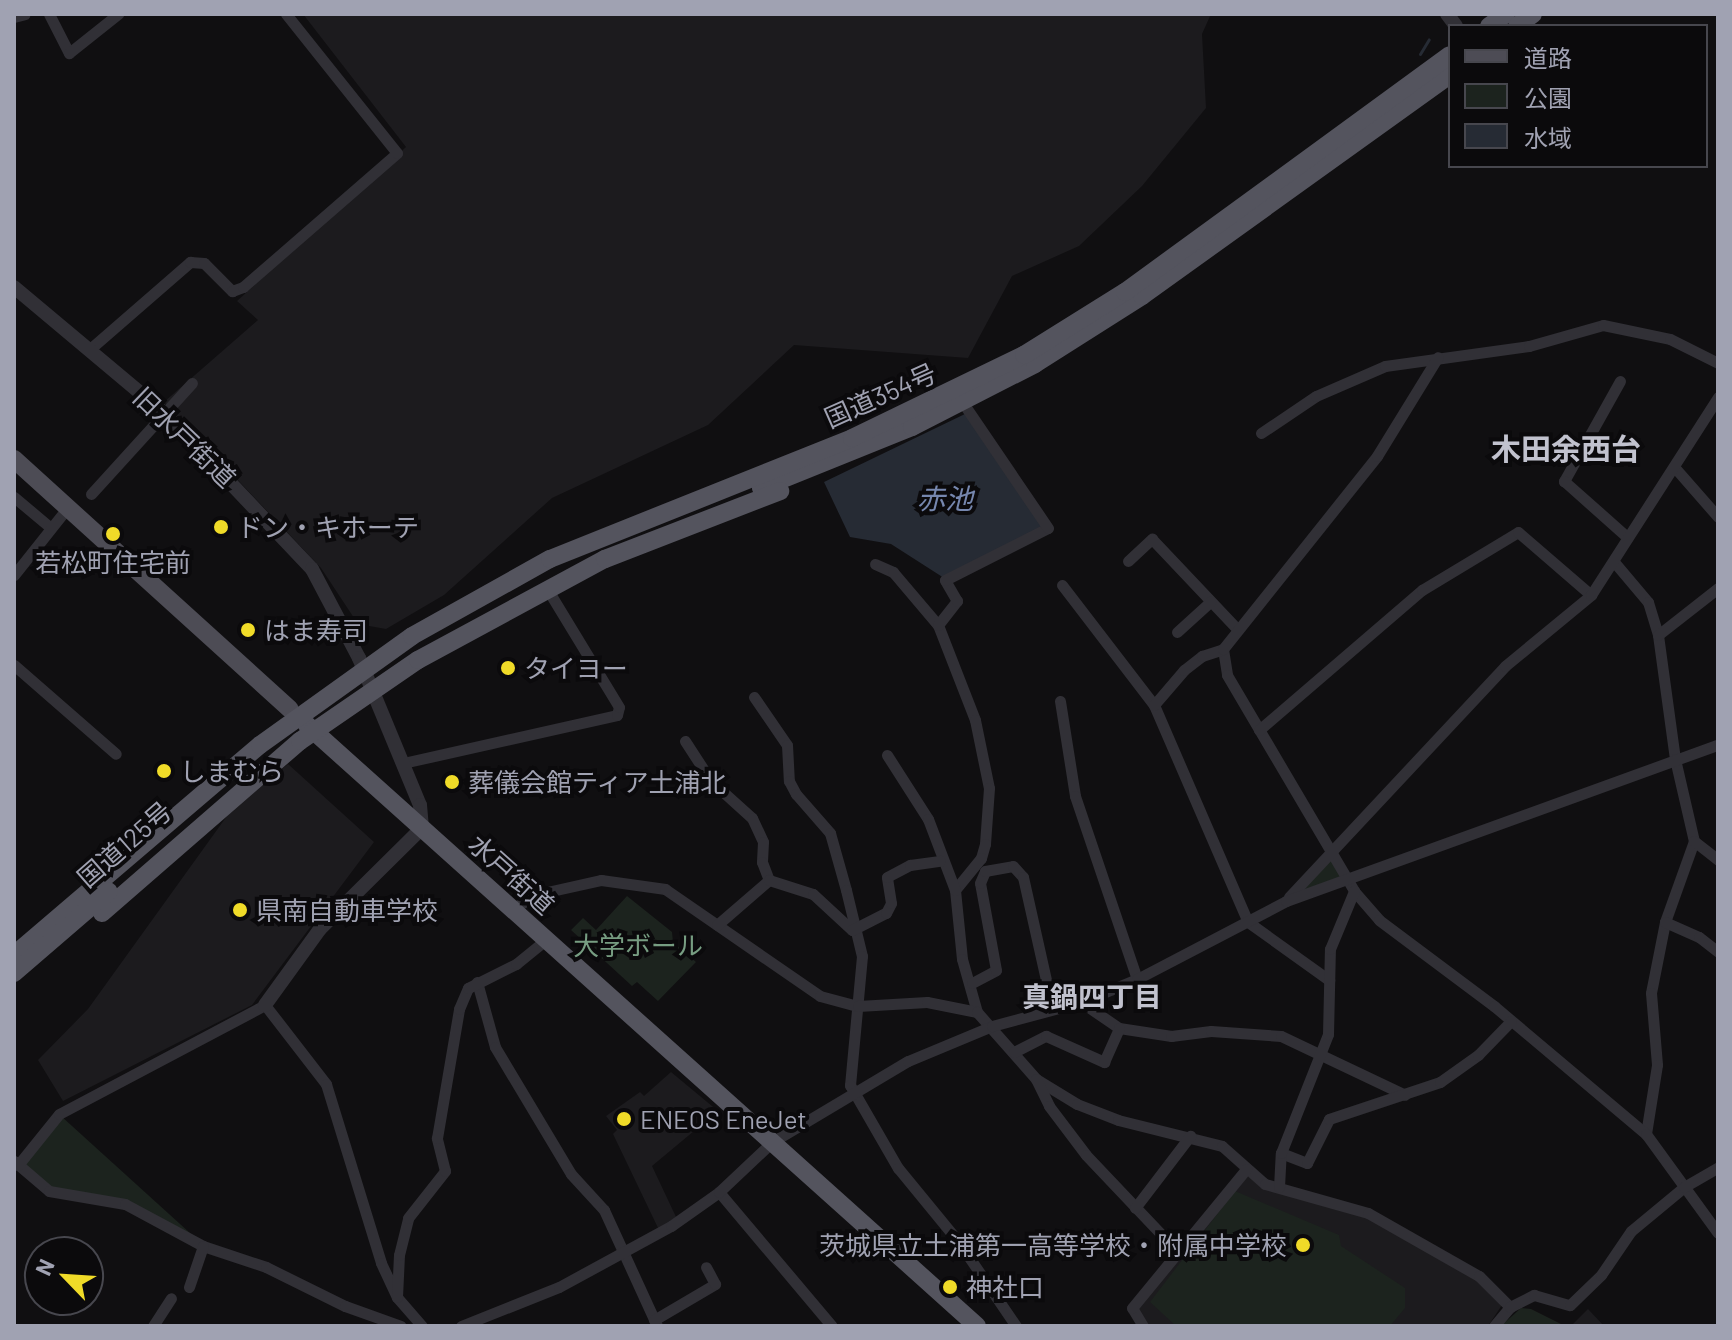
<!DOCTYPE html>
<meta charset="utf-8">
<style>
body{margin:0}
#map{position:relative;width:1732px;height:1340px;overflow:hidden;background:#100f11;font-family:Barlow,"Noto Sans JP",sans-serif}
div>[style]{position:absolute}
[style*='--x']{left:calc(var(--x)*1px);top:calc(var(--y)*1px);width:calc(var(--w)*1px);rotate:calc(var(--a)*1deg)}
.built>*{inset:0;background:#1c1b1e}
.green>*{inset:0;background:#1c231e}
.water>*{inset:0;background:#262b34}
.stream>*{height:3px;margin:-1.5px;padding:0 1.5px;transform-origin:1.5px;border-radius:1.5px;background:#262b34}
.minor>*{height:11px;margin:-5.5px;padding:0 5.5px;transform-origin:5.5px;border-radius:5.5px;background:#313036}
.tertiary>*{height:14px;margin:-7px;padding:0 7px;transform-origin:7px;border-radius:7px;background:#313036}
.primary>*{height:18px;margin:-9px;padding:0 9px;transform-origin:9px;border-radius:9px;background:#4d4c55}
.trunk>*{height:18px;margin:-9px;padding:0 9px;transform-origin:9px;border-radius:9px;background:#54545e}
.dots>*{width:22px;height:22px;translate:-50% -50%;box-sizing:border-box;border:4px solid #0b0a0c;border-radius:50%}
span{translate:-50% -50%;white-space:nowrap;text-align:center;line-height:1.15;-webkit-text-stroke:8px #0b0a0c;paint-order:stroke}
.street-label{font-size:26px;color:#a0a2b2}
.poi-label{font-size:26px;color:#a0a2b2}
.left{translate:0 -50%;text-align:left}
.right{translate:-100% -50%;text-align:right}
.park-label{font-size:26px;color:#779d82}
.water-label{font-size:28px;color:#7687ae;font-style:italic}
.neighbourhood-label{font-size:28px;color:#c1c2ce;font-weight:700}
.quarter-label{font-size:30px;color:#c1c2ce;font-weight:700}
.frame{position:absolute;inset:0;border:16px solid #a0a2b2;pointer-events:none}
.legend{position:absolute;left:1448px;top:24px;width:260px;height:144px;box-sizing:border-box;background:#0b0a0c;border:2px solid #47474e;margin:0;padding:10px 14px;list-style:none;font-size:24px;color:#a0a2b2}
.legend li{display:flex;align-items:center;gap:16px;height:40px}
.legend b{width:40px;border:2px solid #47474e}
.north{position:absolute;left:24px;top:1236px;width:80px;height:80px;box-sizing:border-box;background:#0b0a0c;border:2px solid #47474e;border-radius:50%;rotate:295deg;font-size:22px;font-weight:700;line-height:32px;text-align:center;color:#a0a2b2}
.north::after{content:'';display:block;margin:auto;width:28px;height:36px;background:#f0db28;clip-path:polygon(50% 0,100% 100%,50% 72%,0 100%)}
</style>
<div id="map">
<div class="built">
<i style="clip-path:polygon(303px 14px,1211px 14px,1202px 34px,1206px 108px,1142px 186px,1079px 246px,1012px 276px,968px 358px,794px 345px,708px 425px,552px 498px,444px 595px,386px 629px,358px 624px,321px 568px,164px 402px,258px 320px,237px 301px,406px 147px)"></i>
<i style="clip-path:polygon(288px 764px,374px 842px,252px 1005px,63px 1101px,38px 1060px,88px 1009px,232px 809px)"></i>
<i style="clip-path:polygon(671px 1072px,718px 1111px,652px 1166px,677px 1219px,659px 1230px,613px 1134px,617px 1130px,606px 1116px,640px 1092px,644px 1096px)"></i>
<i style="clip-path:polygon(1248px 1176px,1265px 1187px,1365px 1216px,1476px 1277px,1502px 1305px,1488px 1326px,1148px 1326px,1135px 1312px)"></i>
<i style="clip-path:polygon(1588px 1309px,1604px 1326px,1571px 1326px)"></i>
</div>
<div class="green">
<i style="clip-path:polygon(1334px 855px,1342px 878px,1293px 896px)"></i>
<i style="clip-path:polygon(627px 896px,672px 932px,673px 942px,696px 962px,658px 1001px,637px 982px,632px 986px,571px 930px,583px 918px,596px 930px)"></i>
<i style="clip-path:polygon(61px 1116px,201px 1243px,126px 1201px,50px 1188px,21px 1164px)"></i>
<i style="clip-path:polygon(1235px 1191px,1339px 1235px,1341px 1246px,1405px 1288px,1405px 1308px,1390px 1326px,1176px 1326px,1150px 1302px)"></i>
<i style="clip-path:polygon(1521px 1308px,1531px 1309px,1561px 1324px,1501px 1326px)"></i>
</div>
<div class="water">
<i style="clip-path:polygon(967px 413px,1046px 528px,944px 578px,891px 544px,850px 537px,824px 482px)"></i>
</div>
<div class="stream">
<i style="--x:1420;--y:54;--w:17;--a:-59"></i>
</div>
<div class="minor">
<i style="--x:49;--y:14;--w:44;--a:62.9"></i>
<i style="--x:69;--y:53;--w:63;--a:-38.5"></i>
<i style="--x:14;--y:17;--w:11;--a:-15"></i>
<i style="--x:90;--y:349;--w:133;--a:-41"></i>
<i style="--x:190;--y:262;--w:14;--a:4"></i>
<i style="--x:204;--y:263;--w:40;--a:45"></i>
<i style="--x:232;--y:291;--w:12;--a:-20"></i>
<i style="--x:243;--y:287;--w:204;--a:-41"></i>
<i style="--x:397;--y:153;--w:178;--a:-128.6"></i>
<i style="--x:1620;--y:381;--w:115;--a:119.2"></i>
<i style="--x:1564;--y:481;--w:84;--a:41.6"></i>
<i style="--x:1261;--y:433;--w:66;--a:-33.9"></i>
<i style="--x:1316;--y:396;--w:75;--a:-23.5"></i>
<i style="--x:1385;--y:366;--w:145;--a:-7.9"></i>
<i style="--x:1529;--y:346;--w:77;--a:-15.8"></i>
<i style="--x:1603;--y:325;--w:68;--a:11.8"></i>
<i style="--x:1670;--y:339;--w:54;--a:26.6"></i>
<i style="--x:1676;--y:469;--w:64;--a:48.8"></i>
<i style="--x:91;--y:494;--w:150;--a:-47.7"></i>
<i style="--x:14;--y:497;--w:48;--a:40"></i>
<i style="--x:1128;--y:561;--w:33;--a:-43"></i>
<i style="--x:1152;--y:539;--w:125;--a:46.6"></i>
<i style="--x:1615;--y:563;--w:51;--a:49.8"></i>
<i style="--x:1648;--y:602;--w:34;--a:73"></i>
<i style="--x:1658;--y:635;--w:125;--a:82.2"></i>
<i style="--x:1675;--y:759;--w:84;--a:77"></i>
<i style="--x:1694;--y:841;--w:86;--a:109.7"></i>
<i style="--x:1665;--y:922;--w:72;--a:101.2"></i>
<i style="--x:1651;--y:993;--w:72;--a:85.2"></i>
<i style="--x:1657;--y:1065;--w:70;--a:99.1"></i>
<i style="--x:875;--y:564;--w:20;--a:24"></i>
<i style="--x:893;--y:572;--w:70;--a:49.7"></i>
<i style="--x:938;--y:625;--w:102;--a:68.7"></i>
<i style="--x:975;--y:720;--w:69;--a:78.4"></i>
<i style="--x:989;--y:788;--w:56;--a:94.1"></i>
<i style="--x:985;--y:844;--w:15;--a:106"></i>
<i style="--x:981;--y:858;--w:41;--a:129.1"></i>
<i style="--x:955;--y:890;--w:69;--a:84.2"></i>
<i style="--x:962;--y:959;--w:55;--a:74.2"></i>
<i style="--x:14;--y:575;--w:87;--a:-51.5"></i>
<i style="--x:1062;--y:585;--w:151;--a:52.5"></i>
<i style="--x:1154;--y:705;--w:236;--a:66.6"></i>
<i style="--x:1248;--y:922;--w:100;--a:35.6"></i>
<i style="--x:938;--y:625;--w:31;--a:-52"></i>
<i style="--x:957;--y:601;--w:24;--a:-120"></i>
<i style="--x:945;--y:580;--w:115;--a:-26.8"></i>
<i style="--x:1048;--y:528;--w:151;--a:-124.2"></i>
<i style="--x:1177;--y:632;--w:45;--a:-42.3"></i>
<i style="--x:1658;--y:635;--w:76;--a:-38.1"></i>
<i style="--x:1223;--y:649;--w:26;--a:81"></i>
<i style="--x:1227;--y:675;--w:251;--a:59.5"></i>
<i style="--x:1354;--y:891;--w:38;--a:49"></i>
<i style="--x:1379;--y:920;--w:144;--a:36.8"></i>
<i style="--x:1494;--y:1006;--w:199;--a:40.1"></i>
<i style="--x:1646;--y:1134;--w:122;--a:54"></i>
<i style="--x:14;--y:665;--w:135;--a:41.1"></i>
<i style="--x:754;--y:697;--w:58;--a:55.5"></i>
<i style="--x:787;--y:745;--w:36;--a:87"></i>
<i style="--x:789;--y:781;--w:15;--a:62"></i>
<i style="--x:796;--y:794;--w:52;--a:48.9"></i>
<i style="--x:830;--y:833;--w:59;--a:74.3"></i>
<i style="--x:846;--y:890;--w:68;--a:76.4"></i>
<i style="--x:862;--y:956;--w:130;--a:95.3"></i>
<i style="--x:850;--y:1085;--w:96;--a:60"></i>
<i style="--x:898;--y:1168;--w:94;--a:50.6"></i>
<i style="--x:958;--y:1241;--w:103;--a:55.7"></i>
<i style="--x:1060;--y:701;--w:96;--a:81"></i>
<i style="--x:1075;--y:796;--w:193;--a:71.3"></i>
<i style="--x:1154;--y:705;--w:46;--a:-49.4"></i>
<i style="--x:1184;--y:670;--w:23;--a:-38"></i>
<i style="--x:1202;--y:656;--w:22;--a:-18"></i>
<i style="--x:1223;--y:649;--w:247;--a:-51.4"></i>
<i style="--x:1377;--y:456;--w:116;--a:-58.4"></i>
<i style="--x:1259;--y:730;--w:215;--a:-40.7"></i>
<i style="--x:1422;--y:590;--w:112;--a:-31.1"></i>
<i style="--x:1518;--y:532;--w:96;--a:40.8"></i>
<i style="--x:685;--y:741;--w:48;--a:57"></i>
<i style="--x:711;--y:781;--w:55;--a:42.1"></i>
<i style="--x:752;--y:818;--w:26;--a:65"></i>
<i style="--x:763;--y:842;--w:20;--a:93"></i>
<i style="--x:762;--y:862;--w:19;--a:69"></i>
<i style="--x:887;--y:755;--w:76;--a:57.4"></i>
<i style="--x:928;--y:819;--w:76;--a:69.2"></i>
<i style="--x:403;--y:763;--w:219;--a:-12.6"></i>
<i style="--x:617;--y:715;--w:8;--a:-76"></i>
<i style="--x:619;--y:707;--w:140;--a:-121.3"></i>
<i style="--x:1694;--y:841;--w:31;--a:38"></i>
<i style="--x:1289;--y:897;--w:316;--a:-46.9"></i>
<i style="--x:1505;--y:666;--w:112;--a:-39.5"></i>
<i style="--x:1591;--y:595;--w:235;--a:-57.3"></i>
<i style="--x:512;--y:909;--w:30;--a:-30"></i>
<i style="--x:538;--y:894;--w:65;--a:-12.5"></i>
<i style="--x:601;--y:880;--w:65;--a:8"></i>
<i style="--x:665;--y:889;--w:188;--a:34.6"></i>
<i style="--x:820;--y:996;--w:39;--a:15"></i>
<i style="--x:858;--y:1006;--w:69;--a:-3.3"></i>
<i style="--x:927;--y:1002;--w:51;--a:11.3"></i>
<i style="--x:977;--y:1012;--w:89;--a:48.6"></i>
<i style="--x:1036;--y:1079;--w:48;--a:31.4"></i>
<i style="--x:1077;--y:1104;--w:44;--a:21.3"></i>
<i style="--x:1118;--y:1120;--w:107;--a:14"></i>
<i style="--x:1222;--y:1146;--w:57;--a:41.5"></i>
<i style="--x:1265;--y:1184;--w:107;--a:15.7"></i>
<i style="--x:1368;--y:1213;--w:128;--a:29.6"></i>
<i style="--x:1479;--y:1276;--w:44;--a:45"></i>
<i style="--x:1665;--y:922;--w:37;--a:24"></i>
<i style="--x:1699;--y:937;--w:24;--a:38"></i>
<i style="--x:717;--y:925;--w:69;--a:-40.9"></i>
<i style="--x:769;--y:880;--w:46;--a:17.7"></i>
<i style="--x:813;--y:894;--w:53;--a:42.7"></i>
<i style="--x:852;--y:930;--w:38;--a:-27"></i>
<i style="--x:886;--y:913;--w:11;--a:-63"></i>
<i style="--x:891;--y:903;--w:26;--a:-99"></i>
<i style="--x:887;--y:877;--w:26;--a:-28"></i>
<i style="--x:910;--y:865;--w:30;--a:-8"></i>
<i style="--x:477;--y:982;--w:67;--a:74.5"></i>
<i style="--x:495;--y:1047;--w:148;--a:59.1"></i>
<i style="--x:571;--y:1174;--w:49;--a:47.5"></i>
<i style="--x:604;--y:1210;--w:128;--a:65.4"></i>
<i style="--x:972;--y:983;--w:27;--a:-28"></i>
<i style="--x:996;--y:970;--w:88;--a:-100.4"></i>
<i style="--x:980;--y:883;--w:13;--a:-67"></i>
<i style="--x:985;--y:871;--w:28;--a:-10"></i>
<i style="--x:1013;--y:866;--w:15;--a:48"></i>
<i style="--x:1023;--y:877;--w:133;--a:77.4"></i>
<i style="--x:1081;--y:1002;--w:46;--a:34.4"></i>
<i style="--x:1119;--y:1028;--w:53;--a:8.7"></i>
<i style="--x:1171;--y:1036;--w:40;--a:-7.1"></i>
<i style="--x:1211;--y:1031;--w:70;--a:4.1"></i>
<i style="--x:1281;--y:1036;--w:137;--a:25.4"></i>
<i style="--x:1014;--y:1052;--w:36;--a:-27"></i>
<i style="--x:1046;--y:1036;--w:64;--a:24.1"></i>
<i style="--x:1104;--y:1062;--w:37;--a:-66"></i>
<i style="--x:1036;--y:1079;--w:30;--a:64"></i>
<i style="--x:1049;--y:1106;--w:61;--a:52.9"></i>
<i style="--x:1086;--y:1155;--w:134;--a:46.5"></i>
<i style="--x:1281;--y:1153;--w:28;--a:21"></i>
<i style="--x:1307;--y:1163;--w:49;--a:-63.4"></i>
<i style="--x:1329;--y:1119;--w:117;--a:-18.4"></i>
<i style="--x:1440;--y:1082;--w:47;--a:-35.4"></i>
<i style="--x:1478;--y:1055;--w:47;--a:-45.9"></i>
<i style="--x:14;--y:1161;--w:46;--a:40.6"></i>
<i style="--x:49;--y:1191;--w:77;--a:9.7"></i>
<i style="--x:125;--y:1204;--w:89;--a:28.3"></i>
<i style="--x:203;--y:1246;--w:66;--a:18.4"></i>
<i style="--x:266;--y:1267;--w:88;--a:26.3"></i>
<i style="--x:345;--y:1306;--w:59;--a:19.7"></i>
<i style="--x:18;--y:1165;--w:65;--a:-51.2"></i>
<i style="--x:59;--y:1114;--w:233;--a:-27.9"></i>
<i style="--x:265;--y:1005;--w:100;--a:52.3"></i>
<i style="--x:326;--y:1084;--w:187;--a:72.9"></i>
<i style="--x:381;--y:1263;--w:38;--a:65"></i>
<i style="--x:1279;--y:1187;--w:34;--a:-87"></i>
<i style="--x:1281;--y:1153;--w:128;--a:-68.4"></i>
<i style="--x:1328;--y:1034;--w:85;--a:-88.7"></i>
<i style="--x:1330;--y:949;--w:63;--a:-67.5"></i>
<i style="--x:719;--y:1192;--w:175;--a:49.9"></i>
<i style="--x:1135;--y:1208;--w:91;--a:-52.6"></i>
<i style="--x:189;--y:1287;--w:43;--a:-71.1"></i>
<i style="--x:654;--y:1320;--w:71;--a:-30.5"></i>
<i style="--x:715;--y:1284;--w:19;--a:-118"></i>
<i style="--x:153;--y:1326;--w:33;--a:-57"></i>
<i style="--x:422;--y:1326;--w:38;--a:-131"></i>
<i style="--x:397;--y:1297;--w:42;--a:-87.3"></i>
<i style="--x:399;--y:1255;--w:38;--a:-76"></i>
<i style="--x:408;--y:1218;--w:60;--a:-51.8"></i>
<i style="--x:445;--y:1171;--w:34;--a:-104"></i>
<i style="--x:437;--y:1138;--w:131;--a:-80.3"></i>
<i style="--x:459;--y:1009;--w:23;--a:-67"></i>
<i style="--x:468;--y:988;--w:54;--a:-26.6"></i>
<i style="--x:516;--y:964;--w:38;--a:-39"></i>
<i style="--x:461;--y:1326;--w:105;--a:-21.7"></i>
<i style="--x:559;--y:1287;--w:128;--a:-28.6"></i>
<i style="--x:671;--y:1226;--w:59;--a:-35.3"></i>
<i style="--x:719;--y:1192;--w:73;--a:-43.3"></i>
<i style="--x:772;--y:1142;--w:158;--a:-30.8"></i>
<i style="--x:908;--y:1061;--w:91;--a:-22.6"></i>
<i style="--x:992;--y:1026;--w:92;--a:-15.1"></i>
<i style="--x:1081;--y:1002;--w:61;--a:-22.3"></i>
<i style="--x:1137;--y:979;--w:168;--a:-27.6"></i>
<i style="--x:1286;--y:901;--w:459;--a:-19.9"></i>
<i style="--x:1143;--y:1326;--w:21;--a:-121"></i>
<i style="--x:1132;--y:1308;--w:180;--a:-50.6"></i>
<i style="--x:1494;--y:1326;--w:25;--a:-50"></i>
<i style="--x:1510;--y:1307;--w:27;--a:-27"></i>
<i style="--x:1534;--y:1295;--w:37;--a:16"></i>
<i style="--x:1570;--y:1305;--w:43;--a:-44.1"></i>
<i style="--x:1601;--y:1275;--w:53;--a:-55.7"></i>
<i style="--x:1631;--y:1231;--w:69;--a:-39.7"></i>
<i style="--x:1684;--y:1187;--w:39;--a:-30"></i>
</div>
<div class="tertiary">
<i style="--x:1447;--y:14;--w:15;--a:53"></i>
<i style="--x:14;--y:287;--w:194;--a:40"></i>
<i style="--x:163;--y:412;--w:216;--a:46.5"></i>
<i style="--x:312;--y:569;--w:101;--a:62.2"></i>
<i style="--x:359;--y:658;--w:159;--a:67.5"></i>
<i style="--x:420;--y:805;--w:23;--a:85"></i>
<i style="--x:422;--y:828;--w:144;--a:135.3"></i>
<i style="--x:320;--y:929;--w:94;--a:125.9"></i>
</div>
<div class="primary">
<i style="--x:14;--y:459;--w:372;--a:42.2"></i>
</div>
<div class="trunk">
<i style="--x:1489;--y:26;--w:21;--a:-35"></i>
<i style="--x:1517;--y:26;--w:20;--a:-37"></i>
<i style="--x:761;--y:488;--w:163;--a:-22"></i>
<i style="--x:912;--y:427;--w:138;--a:-27.1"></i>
<i style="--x:1035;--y:364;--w:127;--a:-32.4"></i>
<i style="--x:1142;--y:296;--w:379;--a:-35.7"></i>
<i style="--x:307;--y:725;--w:900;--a:41.89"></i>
<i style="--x:102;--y:913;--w:262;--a:-41"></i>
<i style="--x:300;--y:741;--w:143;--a:-34.5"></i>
<i style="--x:418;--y:660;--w:213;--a:-28.4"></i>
<i style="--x:605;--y:559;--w:188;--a:-21.2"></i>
<i style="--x:14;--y:955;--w:323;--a:-40.5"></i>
<i style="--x:260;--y:745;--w:187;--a:-35.6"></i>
<i style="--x:412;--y:636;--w:158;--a:-29.2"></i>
<i style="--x:550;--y:559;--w:325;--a:-21.8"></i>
<i style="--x:852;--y:438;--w:191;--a:-25.8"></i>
<i style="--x:1024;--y:355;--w:119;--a:-32"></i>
<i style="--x:1125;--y:292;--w:402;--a:-36.1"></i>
<i style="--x:14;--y:973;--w:125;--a:-40.8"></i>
</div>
<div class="dots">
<i style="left:221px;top:527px;background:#f0db28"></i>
<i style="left:113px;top:534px;background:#f0db28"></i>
<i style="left:248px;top:630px;background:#f0db28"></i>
<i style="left:508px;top:668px;background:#f0db28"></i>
<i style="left:164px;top:771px;background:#f0db28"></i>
<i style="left:452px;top:782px;background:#f0db28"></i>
<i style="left:240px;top:910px;background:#f0db28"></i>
<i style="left:624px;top:1119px;background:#f0db28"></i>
<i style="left:1303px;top:1245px;background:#f0db28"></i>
<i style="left:950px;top:1287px;background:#f0db28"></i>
</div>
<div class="street-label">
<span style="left:880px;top:395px;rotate:-24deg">国道354号</span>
<span style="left:185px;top:437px;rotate:44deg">旧水戸街道</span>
<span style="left:124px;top:844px;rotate:-41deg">国道125号</span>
<span style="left:512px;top:874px;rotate:42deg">水戸街道</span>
</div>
<div class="poi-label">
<span class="left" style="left:237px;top:527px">ドン・キホーテ</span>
<span style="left:113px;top:562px">若松町住宅前</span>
<span class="left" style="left:264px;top:630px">はま寿司</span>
<span class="left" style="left:524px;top:668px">タイヨー</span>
<span class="left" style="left:180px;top:771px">しまむら</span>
<span class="left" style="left:468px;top:782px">葬儀会館ティア土浦北</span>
<span class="left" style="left:256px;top:910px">県南自動車学校</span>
<span class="left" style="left:640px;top:1119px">ENEOS EneJet</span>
<span class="right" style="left:1287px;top:1245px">茨城県立土浦第一高等学校・附属中学校</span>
<span class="left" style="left:966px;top:1287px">神社口</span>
</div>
<div class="park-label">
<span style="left:638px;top:945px">大学ボール</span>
</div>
<div class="water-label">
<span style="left:945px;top:498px">赤池</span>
</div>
<div class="neighbourhood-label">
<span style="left:1092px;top:996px">真鍋四丁目</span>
</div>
<div class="quarter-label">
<span style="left:1566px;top:448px">木田余西台</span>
</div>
<div class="frame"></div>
<ul class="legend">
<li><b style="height:10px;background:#4d4c55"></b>道路</li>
<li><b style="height:22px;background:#1c231e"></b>公園</li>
<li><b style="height:22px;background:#262b34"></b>水域</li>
</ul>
<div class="north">N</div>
</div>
